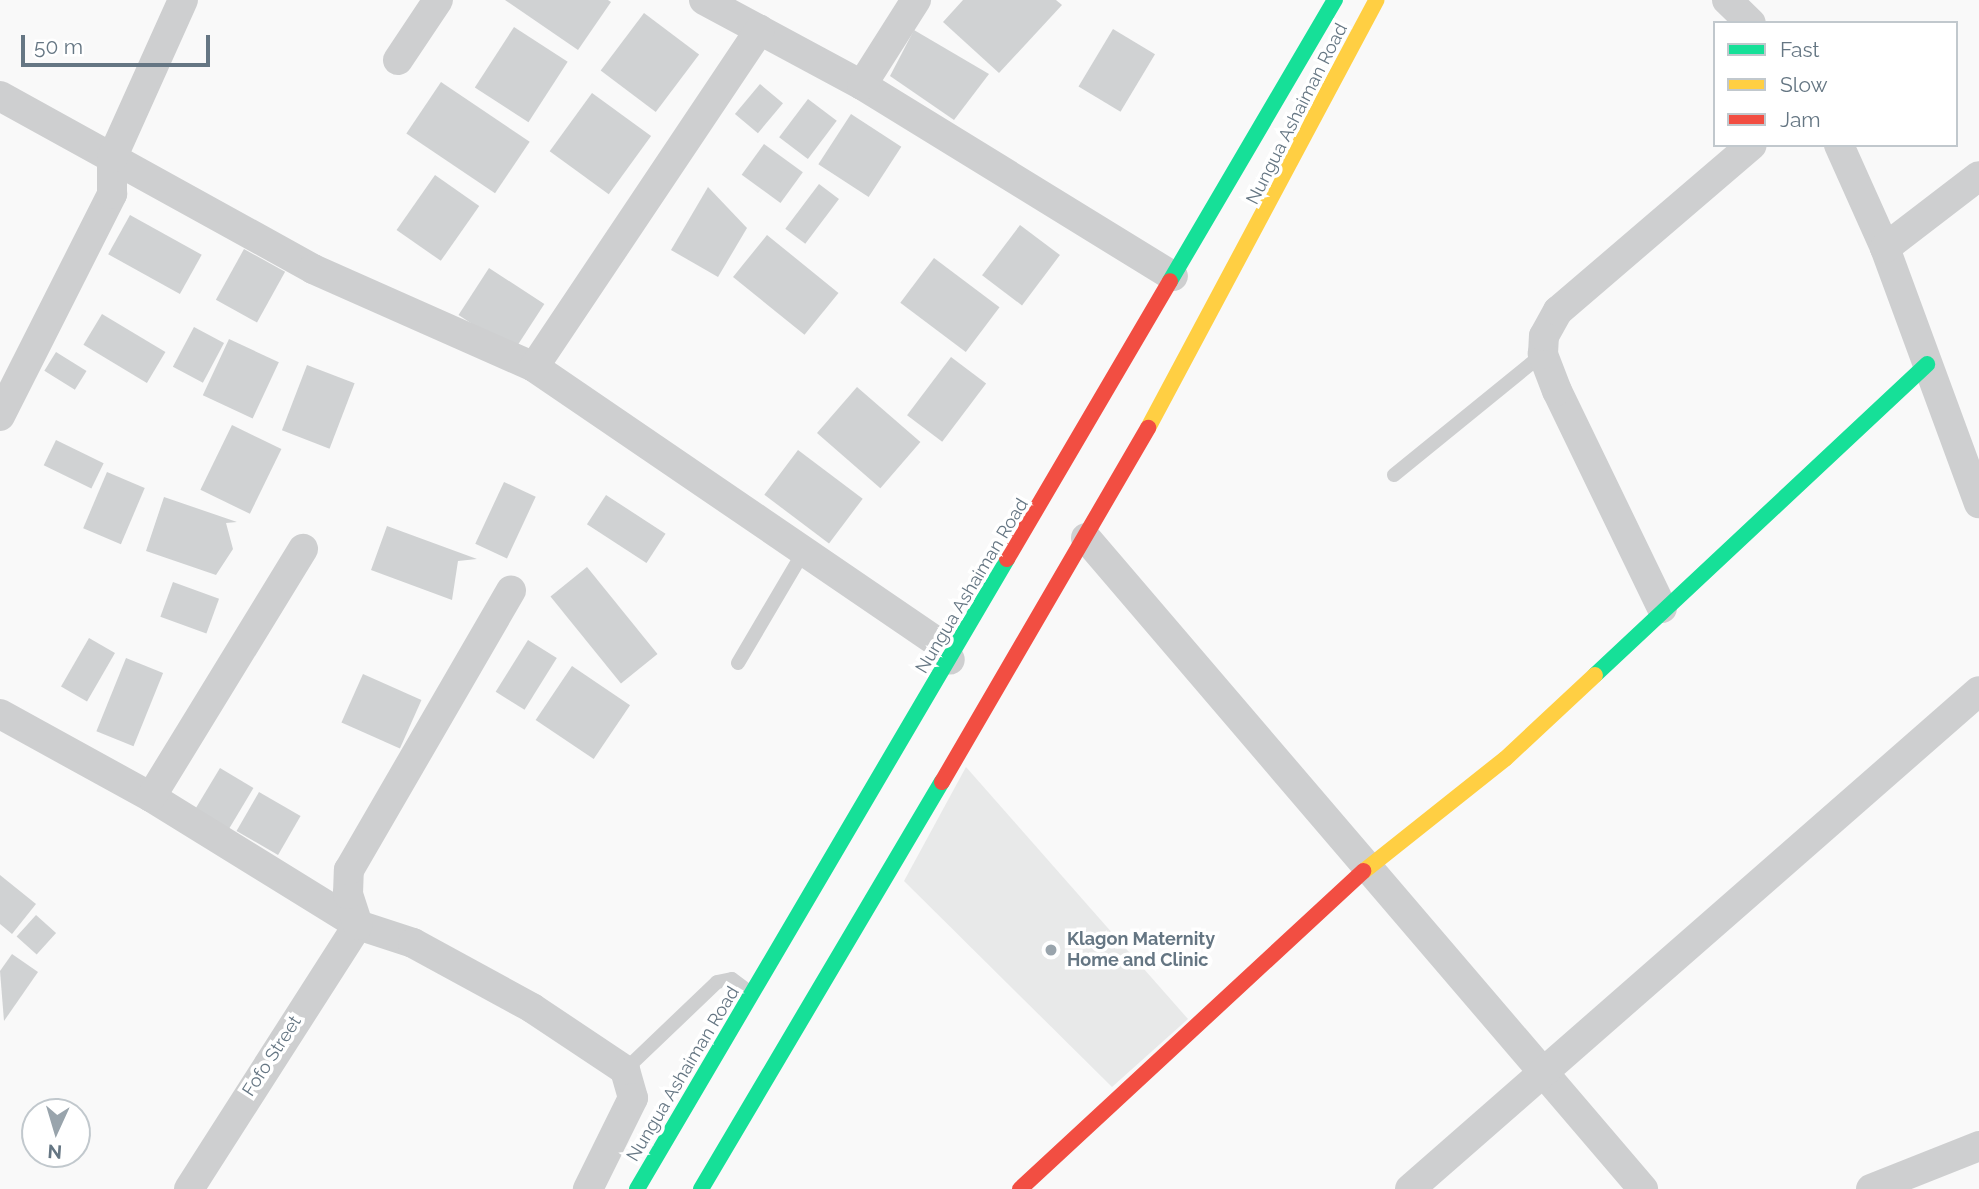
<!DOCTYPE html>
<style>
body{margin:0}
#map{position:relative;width:1979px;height:1189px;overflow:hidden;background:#f9f9f9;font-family:Raleway,sans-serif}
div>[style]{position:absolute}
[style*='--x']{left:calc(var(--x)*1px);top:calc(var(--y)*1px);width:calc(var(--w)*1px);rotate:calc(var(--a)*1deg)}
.built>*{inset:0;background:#e8e9e9}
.building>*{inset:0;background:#d0d2d3;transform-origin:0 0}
.lane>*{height:14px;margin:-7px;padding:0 7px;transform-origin:7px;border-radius:7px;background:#cecfd0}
.street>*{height:30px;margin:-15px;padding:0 15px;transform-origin:15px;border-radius:15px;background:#cecfd0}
.fast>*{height:16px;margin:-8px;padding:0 8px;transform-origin:8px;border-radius:8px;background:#16e098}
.slow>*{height:16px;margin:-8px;padding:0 8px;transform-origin:8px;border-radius:8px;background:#ffcf43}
.jam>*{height:16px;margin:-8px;padding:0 8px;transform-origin:8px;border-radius:8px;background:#f24e42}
.dots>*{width:19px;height:19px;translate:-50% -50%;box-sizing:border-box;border:4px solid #fff;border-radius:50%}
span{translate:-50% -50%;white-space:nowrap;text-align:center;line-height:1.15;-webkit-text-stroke:7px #fff;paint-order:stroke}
.street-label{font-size:18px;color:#657683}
.poi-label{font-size:18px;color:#657683;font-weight:700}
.left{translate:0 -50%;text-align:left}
.legend{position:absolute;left:1713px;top:21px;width:245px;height:126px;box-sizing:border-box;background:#fff;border:2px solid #c1c8cd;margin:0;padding:9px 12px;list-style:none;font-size:21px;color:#657683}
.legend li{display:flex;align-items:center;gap:14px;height:35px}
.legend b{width:35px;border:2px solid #c1c8cd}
.north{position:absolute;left:21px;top:1098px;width:70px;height:70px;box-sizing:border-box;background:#fff;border:2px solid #c1c8cd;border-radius:50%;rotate:184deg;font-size:19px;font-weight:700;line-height:28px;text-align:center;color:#657683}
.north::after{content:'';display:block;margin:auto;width:24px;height:32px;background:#99a4ac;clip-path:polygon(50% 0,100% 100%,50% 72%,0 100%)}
.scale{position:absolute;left:21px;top:35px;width:189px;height:32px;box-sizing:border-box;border:4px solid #657683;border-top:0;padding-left:9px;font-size:21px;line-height:24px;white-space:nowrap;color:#657683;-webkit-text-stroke:5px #fff;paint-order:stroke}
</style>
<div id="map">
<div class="built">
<i style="clip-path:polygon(966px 767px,1188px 1019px,1112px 1087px,904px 881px)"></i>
</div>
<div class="building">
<i style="clip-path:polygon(505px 0,608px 0,611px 2px,578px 50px)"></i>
<i style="clip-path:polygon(963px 0,1056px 0,1062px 5px,999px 73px,943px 22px)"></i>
<i style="left:644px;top:13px;width:69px;height:72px;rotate:37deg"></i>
<i style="left:514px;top:27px;width:64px;height:72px;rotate:33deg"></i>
<i style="left:1113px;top:29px;width:49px;height:67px;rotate:31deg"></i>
<i style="clip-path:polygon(914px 30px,989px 74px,954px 120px,890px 76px)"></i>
<i style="left:441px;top:82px;width:107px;height:62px;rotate:34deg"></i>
<i style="left:760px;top:84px;width:30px;height:39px;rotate:40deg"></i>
<i style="left:592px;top:93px;width:73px;height:72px;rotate:36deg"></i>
<i style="left:808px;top:99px;width:36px;height:48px;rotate:37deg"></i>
<i style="left:851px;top:114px;width:60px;height:60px;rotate:33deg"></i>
<i style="left:764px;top:144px;width:48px;height:38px;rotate:36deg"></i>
<i style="left:435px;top:175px;width:54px;height:67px;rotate:35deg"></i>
<i style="left:819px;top:184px;width:25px;height:56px;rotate:37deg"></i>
<i style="clip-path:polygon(708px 187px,747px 228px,718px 277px,671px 250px)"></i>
<i style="left:130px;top:215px;width:82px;height:45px;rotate:29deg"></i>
<i style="left:1020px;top:225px;width:50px;height:63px;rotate:37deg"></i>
<i style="left:767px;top:235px;width:92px;height:54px;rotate:39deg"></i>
<i style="left:244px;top:249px;width:47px;height:58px;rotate:29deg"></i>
<i style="left:934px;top:258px;width:82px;height:56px;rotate:37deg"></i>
<i style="left:489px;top:268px;width:66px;height:56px;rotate:33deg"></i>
<i style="left:102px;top:314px;width:74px;height:36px;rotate:31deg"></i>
<i style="left:194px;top:327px;width:34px;height:45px;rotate:28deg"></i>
<i style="left:229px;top:339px;width:55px;height:62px;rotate:25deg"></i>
<i style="left:56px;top:352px;width:36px;height:22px;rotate:32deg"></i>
<i style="left:951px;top:357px;width:44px;height:73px;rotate:37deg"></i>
<i style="left:307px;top:365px;width:51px;height:70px;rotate:21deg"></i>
<i style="left:857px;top:387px;width:84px;height:61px;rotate:41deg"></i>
<i style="left:232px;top:425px;width:55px;height:72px;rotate:26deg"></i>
<i style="left:56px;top:440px;width:53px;height:28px;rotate:26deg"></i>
<i style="left:798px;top:450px;width:81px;height:56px;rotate:37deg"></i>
<i style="left:107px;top:472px;width:41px;height:61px;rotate:23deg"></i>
<i style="left:504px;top:482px;width:35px;height:68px;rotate:25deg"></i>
<i style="left:606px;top:495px;width:71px;height:35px;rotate:33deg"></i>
<i style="clip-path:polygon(164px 497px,237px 522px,226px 523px,233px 549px,216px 575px,146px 551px)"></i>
<i style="clip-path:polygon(387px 526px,477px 559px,458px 561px,452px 600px,371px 570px)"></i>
<i style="left:587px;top:567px;width:112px;height:47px;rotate:51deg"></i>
<i style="left:173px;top:582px;width:49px;height:37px;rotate:20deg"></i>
<i style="left:89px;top:638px;width:30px;height:56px;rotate:30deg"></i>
<i style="left:528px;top:640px;width:34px;height:61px;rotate:32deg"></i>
<i style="left:126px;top:658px;width:40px;height:79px;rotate:22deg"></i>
<i style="left:572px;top:666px;width:70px;height:65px;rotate:34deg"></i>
<i style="left:363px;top:674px;width:64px;height:53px;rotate:24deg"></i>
<i style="left:220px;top:768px;width:39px;height:52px;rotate:31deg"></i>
<i style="left:259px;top:792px;width:48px;height:45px;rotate:30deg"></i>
<i style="clip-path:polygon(0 875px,36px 904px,12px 934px,0 924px)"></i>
<i style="left:36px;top:915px;width:27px;height:29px;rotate:42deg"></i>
<i style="clip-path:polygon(12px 954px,38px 972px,4px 1021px,0 971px)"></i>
</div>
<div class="lane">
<i style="--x:1394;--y:475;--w:192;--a:-39.1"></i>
<i style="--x:738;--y:663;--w:130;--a:-59.5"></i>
<i style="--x:625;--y:1070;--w:127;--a:-43.7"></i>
<i style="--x:717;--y:982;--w:15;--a:-11"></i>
<i style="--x:732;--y:979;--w:21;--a:37"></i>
</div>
<div class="street">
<i style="--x:704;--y:0;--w:179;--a:28.3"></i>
<i style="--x:862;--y:85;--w:365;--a:31.6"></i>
<i style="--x:1727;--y:0;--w:33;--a:44"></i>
<i style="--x:398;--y:60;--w:72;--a:-56.3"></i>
<i style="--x:862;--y:85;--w:101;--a:-57.6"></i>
<i style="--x:0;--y:96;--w:358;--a:28.9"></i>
<i style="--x:313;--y:269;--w:242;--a:23.9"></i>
<i style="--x:534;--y:367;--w:493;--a:34.3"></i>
<i style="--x:941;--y:645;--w:17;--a:59"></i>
<i style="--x:1839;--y:145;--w:113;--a:65.9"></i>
<i style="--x:1885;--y:248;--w:272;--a:69.8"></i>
<i style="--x:1885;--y:248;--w:118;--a:-37.5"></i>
<i style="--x:534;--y:367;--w:406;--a:-56.2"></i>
<i style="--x:0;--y:416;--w:249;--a:-63.2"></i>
<i style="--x:112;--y:194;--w:36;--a:-90"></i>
<i style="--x:112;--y:158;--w:173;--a:-65.8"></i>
<i style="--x:1086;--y:538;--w:857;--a:49.45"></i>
<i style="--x:1662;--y:608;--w:241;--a:-115.8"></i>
<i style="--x:1557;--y:391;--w:40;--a:-111"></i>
<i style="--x:1543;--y:354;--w:18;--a:-87"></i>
<i style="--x:1544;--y:336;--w:29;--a:-61"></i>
<i style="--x:1558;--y:311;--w:255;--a:-40.6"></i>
<i style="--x:0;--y:714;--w:172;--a:28.8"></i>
<i style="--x:151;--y:797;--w:243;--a:31.7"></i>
<i style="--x:358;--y:925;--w:58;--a:18.1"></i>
<i style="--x:413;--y:943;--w:136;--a:28.6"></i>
<i style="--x:532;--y:1008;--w:112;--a:33.7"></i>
<i style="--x:625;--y:1070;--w:29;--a:74"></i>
<i style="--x:633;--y:1098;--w:102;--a:116.3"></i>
<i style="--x:151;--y:797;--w:291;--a:-58.5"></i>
<i style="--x:189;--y:1189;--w:313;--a:-57.4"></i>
<i style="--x:358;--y:925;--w:33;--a:-108"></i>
<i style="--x:348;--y:894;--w:24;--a:-88"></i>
<i style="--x:349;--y:870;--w:323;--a:-59.9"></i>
<i style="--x:1410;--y:1189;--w:756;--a:-41.19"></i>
<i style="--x:1871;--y:1189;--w:116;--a:-21.7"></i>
</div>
<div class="fast">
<i style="--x:1170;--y:281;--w:326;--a:-59.6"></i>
<i style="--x:1595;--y:675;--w:455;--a:-43.1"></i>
<i style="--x:637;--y:1189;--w:731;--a:-59.57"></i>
<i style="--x:701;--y:1189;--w:473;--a:-59.4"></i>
</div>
<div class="slow">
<i style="--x:1148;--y:428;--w:485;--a:-61.9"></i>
<i style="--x:1364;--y:871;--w:180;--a:-38.5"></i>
<i style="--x:1505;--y:759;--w:123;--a:-43"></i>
</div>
<div class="jam">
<i style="--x:1007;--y:559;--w:322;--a:-59.6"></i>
<i style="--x:942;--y:782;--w:410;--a:-59.8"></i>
<i style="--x:1020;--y:1189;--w:468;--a:-42.8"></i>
</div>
<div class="dots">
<i style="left:1051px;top:950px;background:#99a4ac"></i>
</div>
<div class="street-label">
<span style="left:1297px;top:114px;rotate:-63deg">Nungua Ashaiman Road</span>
<span style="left:972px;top:586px;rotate:-59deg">Nungua Ashaiman Road</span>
<span style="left:272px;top:1056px;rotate:-57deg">Fofo Street</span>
<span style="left:683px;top:1074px;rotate:-59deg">Nungua Ashaiman Road</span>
</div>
<div class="poi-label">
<span class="left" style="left:1067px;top:950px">Klagon Maternity<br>Home and Clinic</span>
</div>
<ul class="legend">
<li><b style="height:9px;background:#16e098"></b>Fast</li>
<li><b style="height:9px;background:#ffcf43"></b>Slow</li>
<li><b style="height:9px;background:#f24e42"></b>Jam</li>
</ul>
<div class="north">N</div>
<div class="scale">50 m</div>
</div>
